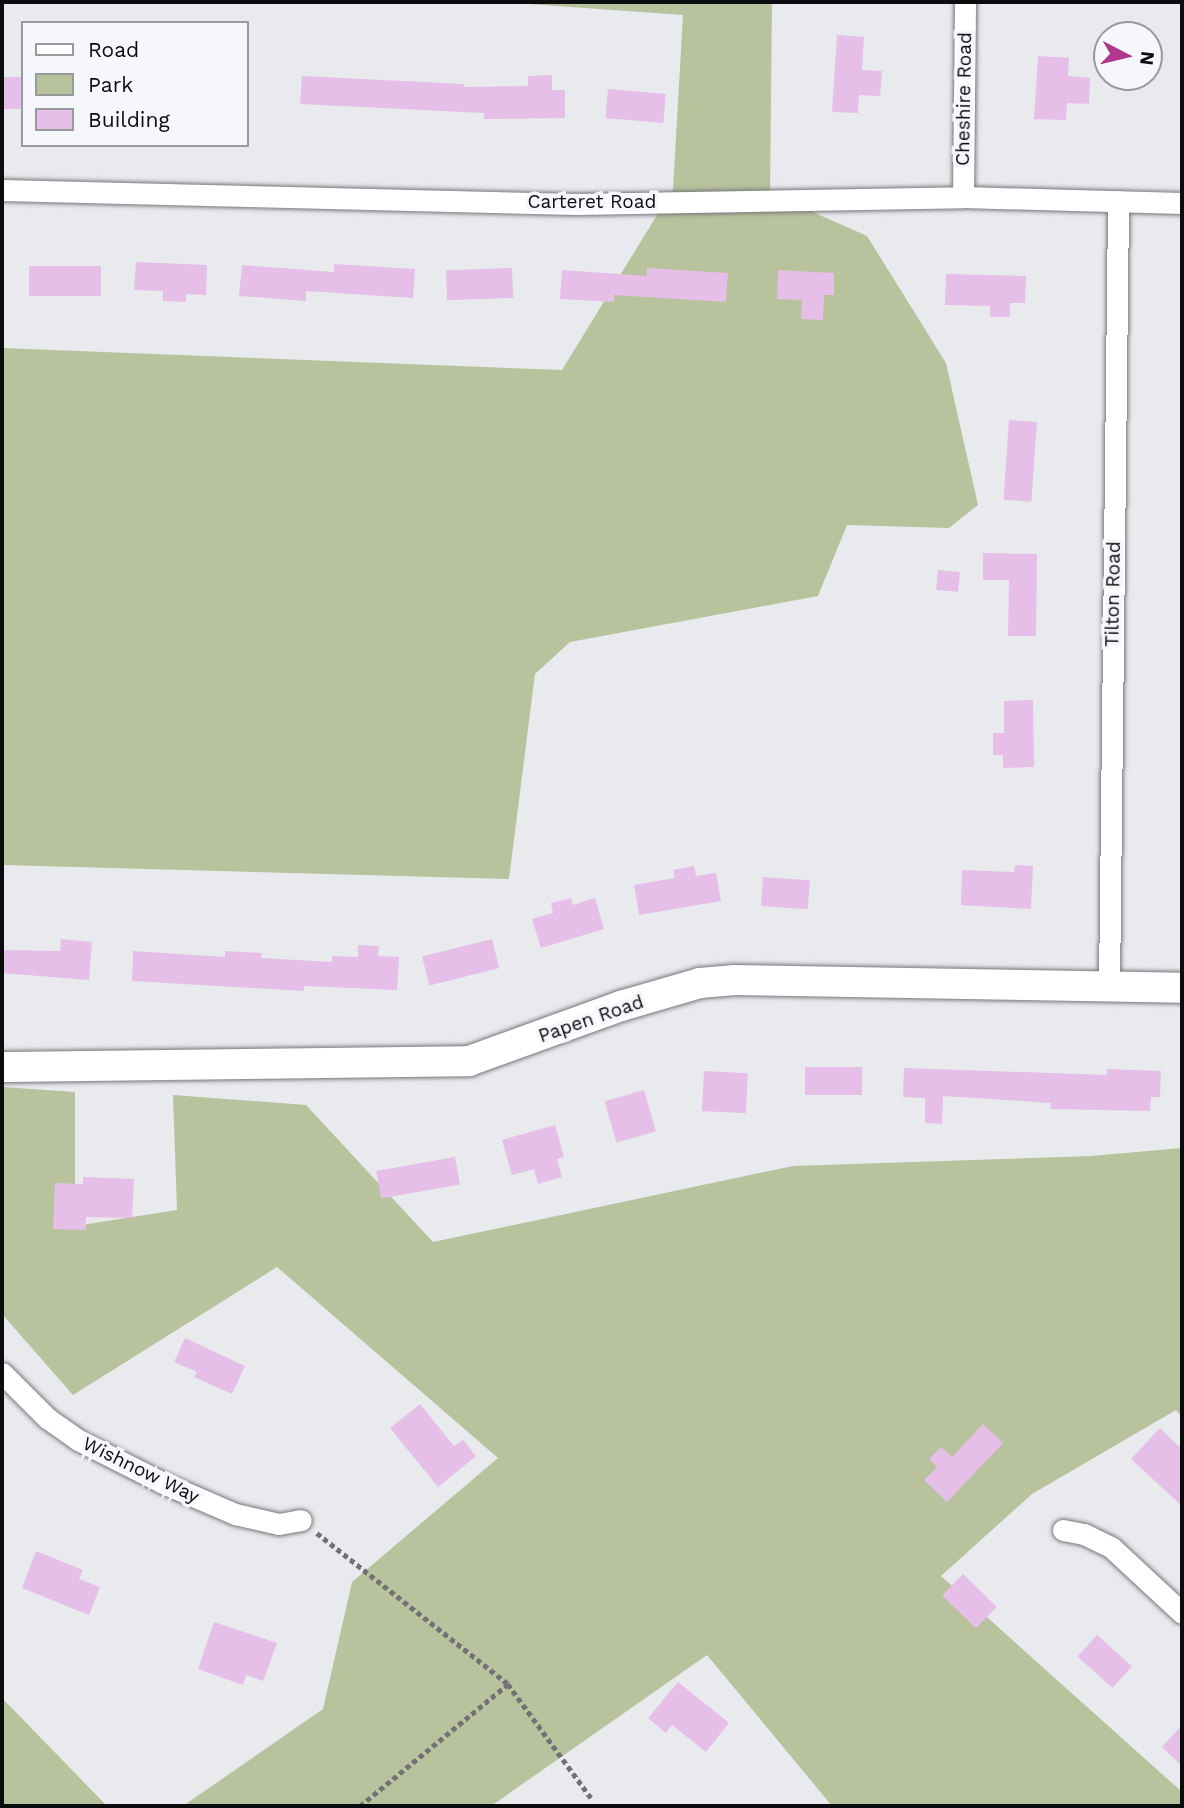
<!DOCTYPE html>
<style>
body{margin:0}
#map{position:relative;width:1184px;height:1808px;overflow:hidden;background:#e8eaee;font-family:"Work Sans",sans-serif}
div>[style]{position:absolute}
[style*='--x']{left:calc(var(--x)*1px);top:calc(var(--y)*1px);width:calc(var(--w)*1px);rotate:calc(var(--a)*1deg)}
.green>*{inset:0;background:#b8c29d}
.building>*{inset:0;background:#e5bfe7;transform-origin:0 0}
.path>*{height:4.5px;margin-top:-2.25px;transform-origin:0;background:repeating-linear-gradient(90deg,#717275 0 5px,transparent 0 8.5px)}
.roads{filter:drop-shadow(0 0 2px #76787c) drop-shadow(0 0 2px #76787c)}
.street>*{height:21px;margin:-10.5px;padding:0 10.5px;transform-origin:10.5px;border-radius:10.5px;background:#fff}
.secondary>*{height:30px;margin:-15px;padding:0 15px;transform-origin:15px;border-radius:15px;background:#fff}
span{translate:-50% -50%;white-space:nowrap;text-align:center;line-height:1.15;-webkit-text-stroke:7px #f5f7fc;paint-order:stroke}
.street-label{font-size:19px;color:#0b0c0d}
.frame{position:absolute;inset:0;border:4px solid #0b0c0d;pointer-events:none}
.legend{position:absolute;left:21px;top:21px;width:228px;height:126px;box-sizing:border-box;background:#f5f7fc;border:2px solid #97999c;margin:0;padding:9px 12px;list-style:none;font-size:21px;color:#0b0c0d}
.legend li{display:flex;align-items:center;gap:14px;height:35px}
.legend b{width:35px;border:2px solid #97999c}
.north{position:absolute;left:1093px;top:21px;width:70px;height:70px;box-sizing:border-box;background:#f5f7fc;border:2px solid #97999c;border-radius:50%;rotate:97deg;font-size:19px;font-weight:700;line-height:28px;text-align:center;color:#0b0c0d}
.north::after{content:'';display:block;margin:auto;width:24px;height:32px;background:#b0378b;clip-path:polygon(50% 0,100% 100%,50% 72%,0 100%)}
</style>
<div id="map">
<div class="green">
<i style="clip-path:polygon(500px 2px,772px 2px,770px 193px,867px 236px,946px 363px,978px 505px,949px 528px,847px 525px,818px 596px,570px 642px,535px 674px,509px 879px,2px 865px,2px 348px,562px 370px,673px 189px,683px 15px)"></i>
<i style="clip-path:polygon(2px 1087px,75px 1092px,75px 1226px,177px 1210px,173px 1095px,306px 1105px,433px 1242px,793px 1166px,1091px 1156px,1182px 1148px,1182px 1417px,1176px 1410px,1032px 1494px,941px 1576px,1182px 1792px,1182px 1806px,832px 1806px,707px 1655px,491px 1806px,183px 1806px,323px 1709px,352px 1582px,498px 1458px,277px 1267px,73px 1395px,2px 1314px)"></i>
<i style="clip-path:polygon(2px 1698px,107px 1806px,2px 1806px)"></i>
</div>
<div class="building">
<i style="clip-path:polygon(837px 35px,864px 37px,862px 70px,882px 71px,880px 96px,859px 95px,858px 113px,832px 112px)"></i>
<i style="clip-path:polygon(1038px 56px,1069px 58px,1068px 76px,1090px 78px,1089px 104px,1067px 103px,1066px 120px,1034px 119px)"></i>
<i style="clip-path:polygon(552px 75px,552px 90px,565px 90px,565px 118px,484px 119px,484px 113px,300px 104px,302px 76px,464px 84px,464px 87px,528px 86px,528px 76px)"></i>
<i style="left:2px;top:77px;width:21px;height:32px"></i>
<i style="left:608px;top:89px;width:58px;height:29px;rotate:5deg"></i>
<i style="clip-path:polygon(136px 262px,207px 265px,206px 295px,186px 294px,186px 302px,163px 301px,163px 291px,134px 290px)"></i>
<i style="clip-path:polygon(334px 264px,415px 269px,413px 298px,306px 291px,306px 301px,239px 296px,242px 265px,334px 272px)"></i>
<i style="left:101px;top:266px;width:30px;height:72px;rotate:90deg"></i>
<i style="left:512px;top:268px;width:30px;height:66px;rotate:88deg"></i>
<i style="clip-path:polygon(647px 268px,728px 273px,726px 302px,614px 295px,614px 302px,560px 299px,562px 270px,647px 276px)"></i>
<i style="clip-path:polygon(778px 270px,834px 273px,834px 295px,824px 295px,823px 320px,801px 319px,802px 300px,777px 299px)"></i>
<i style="clip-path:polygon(946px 274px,1026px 276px,1025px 303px,1010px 303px,1010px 317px,990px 317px,990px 306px,945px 305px)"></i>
<i style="left:1009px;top:420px;width:28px;height:80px;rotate:4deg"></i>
<i style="clip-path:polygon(983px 553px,1037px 554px,1036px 636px,1008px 636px,1009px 580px,983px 580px)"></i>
<i style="left:938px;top:570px;width:22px;height:20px;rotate:5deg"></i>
<i style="clip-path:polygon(1033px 700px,1034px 767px,1003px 768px,1003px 755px,993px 755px,993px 733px,1004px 733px,1004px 701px)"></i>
<i style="clip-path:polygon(1015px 865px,1033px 866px,1031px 909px,961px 905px,962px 870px,1014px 872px)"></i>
<i style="clip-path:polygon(694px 866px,696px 876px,716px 873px,721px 901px,639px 915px,634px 885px,675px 878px,673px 870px)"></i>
<i style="left:763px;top:877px;width:47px;height:29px;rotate:4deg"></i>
<i style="clip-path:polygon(571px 898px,573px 905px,595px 898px,604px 929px,541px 948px,532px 919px,553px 913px,551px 903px)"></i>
<i style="clip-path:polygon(61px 939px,92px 942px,89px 980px,2px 973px,2px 950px,60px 951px)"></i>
<i style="left:492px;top:939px;width:30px;height:72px;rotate:76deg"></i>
<i style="clip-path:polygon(358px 945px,379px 946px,378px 956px,399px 957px,397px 990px,304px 986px,304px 991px,132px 981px,133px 951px,225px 957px,225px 951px,262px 953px,261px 958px,332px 962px,332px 956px,358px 957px)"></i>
<i style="left:805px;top:1067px;width:57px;height:28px"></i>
<i style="clip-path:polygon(904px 1068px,1107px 1075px,1107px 1069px,1161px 1071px,1160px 1097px,1151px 1097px,1150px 1111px,1050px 1109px,1051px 1103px,943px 1096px,942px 1124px,925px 1123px,925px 1098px,903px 1097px)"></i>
<i style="left:704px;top:1071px;width:44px;height:40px;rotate:3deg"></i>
<i style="left:644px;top:1090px;width:43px;height:41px;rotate:74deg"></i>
<i style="clip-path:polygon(555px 1125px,564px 1157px,557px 1159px,562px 1177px,538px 1184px,534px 1169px,512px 1175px,502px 1140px)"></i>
<i style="left:455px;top:1157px;width:28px;height:80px;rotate:80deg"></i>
<i style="clip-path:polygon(83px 1177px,134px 1179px,132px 1218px,86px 1217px,86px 1230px,53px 1229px,55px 1183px,83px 1184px)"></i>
<i style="clip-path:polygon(185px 1338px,245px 1366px,232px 1394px,194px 1377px,197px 1372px,174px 1362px)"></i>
<i style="clip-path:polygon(420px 1404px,454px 1446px,463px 1440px,476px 1456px,438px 1487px,390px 1428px)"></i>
<i style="clip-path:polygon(983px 1424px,1003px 1443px,947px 1502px,924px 1480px,937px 1467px,929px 1459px,941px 1447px,952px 1457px)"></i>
<i style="clip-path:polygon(1160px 1428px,1182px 1449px,1182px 1506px,1131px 1459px)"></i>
<i style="clip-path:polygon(36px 1551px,83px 1570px,79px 1579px,100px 1587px,89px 1615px,22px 1588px)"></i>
<i style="left:963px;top:1574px;width:47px;height:30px;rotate:44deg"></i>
<i style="clip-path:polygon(214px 1622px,277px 1643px,263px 1681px,246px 1675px,243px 1685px,198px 1669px)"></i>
<i style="left:1097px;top:1635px;width:47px;height:29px;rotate:42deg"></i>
<i style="clip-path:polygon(678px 1682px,729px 1723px,706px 1752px,672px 1725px,666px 1733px,648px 1718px)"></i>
<i style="clip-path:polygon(1182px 1725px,1182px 1766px,1162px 1747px)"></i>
</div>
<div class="path">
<i style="--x:317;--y:1533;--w:243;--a:38.3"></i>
<i style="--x:360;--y:1806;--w:192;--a:-39.5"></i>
<i style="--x:508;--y:1684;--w:141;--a:53.9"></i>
</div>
<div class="roads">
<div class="street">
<i style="--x:2;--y:190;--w:574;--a:1.4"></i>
<i style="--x:576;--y:204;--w:387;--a:-1"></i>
<i style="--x:963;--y:197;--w:219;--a:1.6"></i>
<i style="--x:963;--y:197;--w:195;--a:-89.4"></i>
<i style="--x:1109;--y:987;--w:786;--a:-89.34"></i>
<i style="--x:2;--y:1373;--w:64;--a:45"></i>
<i style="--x:47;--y:1418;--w:38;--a:35"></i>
<i style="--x:78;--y:1440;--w:93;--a:26.8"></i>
<i style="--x:161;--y:1482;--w:81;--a:23.4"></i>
<i style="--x:235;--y:1514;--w:45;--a:12.8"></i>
<i style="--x:279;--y:1524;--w:22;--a:-10"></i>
<i style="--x:1063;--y:1530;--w:21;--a:11"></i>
<i style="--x:1084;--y:1534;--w:30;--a:26"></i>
<i style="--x:1111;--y:1547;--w:97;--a:42.9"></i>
</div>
<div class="secondary">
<i style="--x:2;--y:1067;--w:467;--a:-0.7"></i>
<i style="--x:469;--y:1061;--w:162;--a:-19.9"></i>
<i style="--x:621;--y:1006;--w:82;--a:-16.2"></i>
<i style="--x:700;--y:983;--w:35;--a:-5"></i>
<i style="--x:735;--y:980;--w:447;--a:1"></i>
</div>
</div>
<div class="street-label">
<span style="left:964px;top:99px;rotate:-89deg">Cheshire Road</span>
<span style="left:592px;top:202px">Carteret Road</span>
<span style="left:1113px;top:594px;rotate:-89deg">Tilton Road</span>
<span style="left:591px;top:1019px;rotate:-19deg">Papen Road</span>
<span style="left:141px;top:1470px;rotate:26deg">Wishnow Way</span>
</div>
<div class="frame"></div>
<ul class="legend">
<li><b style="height:9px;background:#fff"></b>Road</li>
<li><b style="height:19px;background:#b8c29d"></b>Park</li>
<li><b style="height:19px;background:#e5bfe7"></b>Building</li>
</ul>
<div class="north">N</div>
</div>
